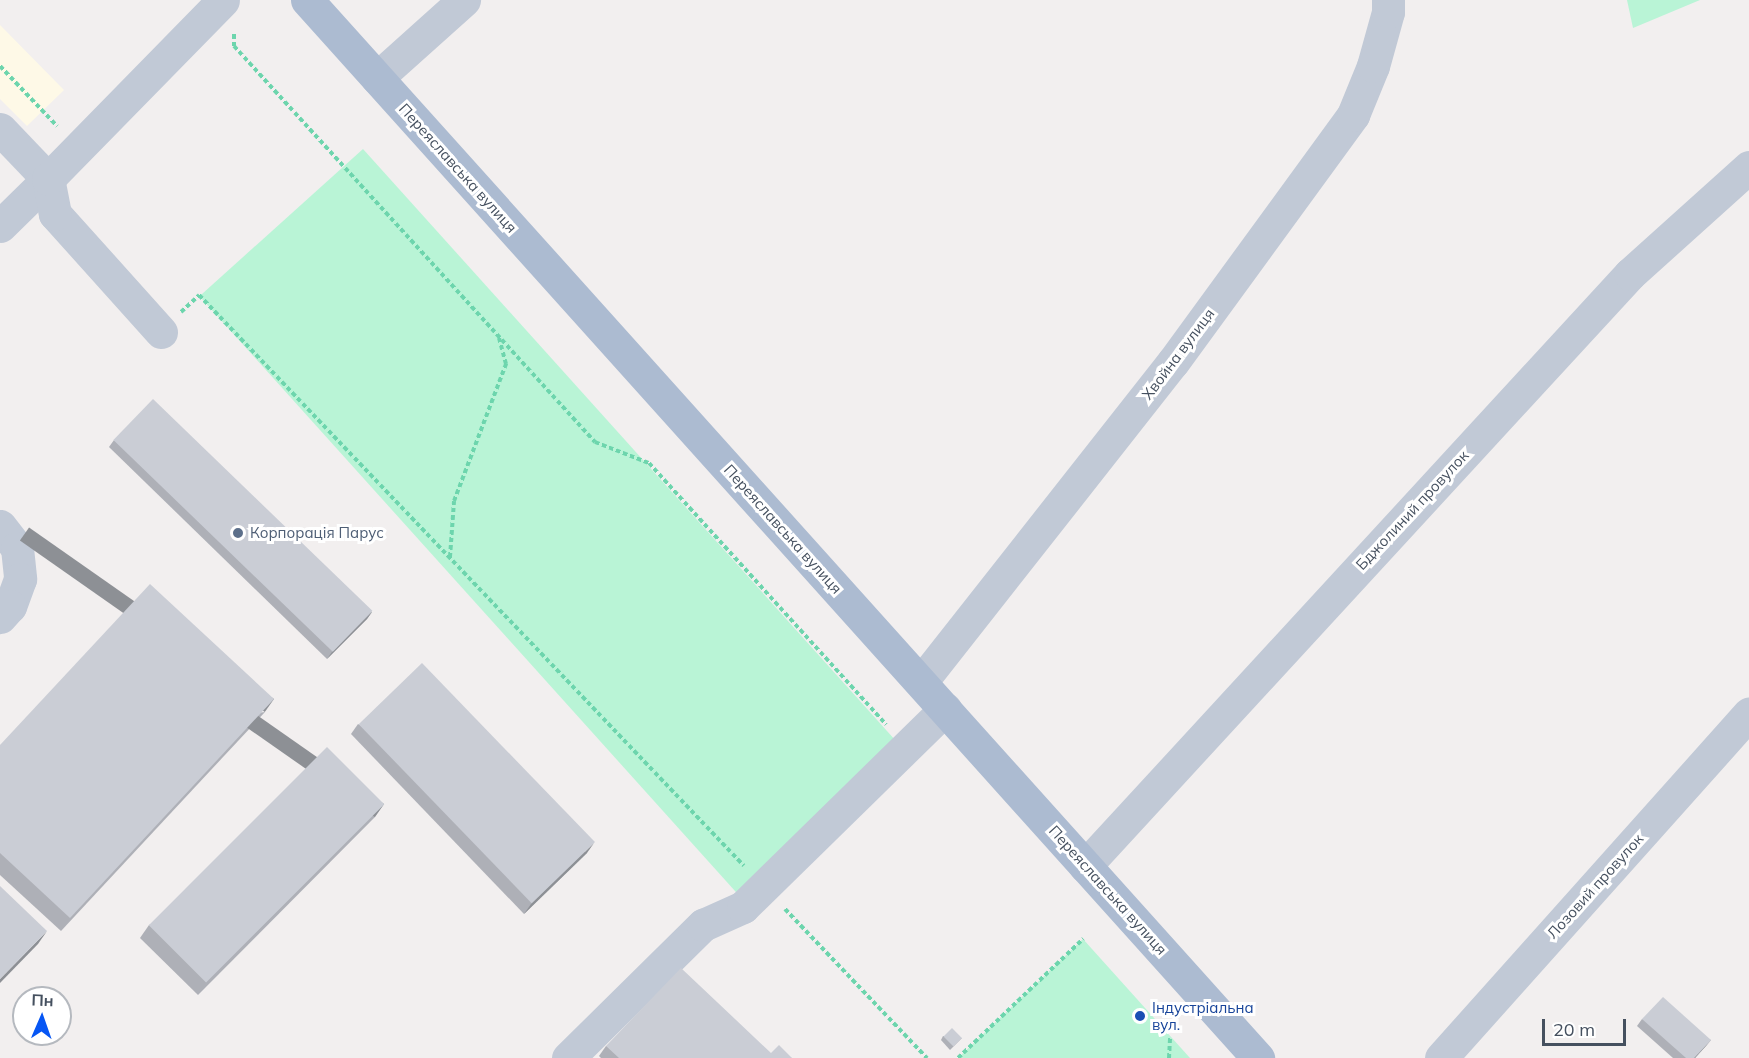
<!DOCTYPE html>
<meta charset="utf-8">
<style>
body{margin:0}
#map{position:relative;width:1749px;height:1058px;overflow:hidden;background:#f2efef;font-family:Mulish,sans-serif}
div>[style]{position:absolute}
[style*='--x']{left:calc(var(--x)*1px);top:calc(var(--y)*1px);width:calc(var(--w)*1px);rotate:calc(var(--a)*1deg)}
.commercial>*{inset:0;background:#fef9e7}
.green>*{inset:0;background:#b9f4d6;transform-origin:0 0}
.path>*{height:4px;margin-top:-2px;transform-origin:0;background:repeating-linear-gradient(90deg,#6dd5ad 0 4.5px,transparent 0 7.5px)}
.minor>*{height:33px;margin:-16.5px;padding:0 16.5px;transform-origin:16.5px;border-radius:16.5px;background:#c1c9d6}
.major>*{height:33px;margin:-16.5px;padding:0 16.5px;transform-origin:16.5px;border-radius:16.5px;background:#acbbd1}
.wall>*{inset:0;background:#aeb0b7}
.shaded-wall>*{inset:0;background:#8d9095;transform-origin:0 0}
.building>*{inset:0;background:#cacdd5;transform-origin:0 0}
.dots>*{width:16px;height:16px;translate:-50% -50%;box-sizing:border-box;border:3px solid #fff;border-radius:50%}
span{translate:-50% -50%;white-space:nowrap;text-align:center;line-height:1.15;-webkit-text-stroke:6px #fff;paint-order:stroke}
.street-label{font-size:15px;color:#45505f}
.service-label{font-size:15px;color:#4e5e75}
.left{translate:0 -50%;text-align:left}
.transit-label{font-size:15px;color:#164399}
.north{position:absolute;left:12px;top:986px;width:60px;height:60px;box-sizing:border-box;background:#fff;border:2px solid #b5b9bf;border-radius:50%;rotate:2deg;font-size:16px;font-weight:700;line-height:24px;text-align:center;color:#45505f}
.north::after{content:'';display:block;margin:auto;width:21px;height:27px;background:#0656f4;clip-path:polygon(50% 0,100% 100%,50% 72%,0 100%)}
.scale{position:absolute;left:1542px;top:1019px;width:84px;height:27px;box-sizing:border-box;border:3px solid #45505f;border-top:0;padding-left:8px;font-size:18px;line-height:21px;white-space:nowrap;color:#45505f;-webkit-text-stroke:4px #fff;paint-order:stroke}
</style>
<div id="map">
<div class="commercial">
<i style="clip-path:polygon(0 25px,64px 90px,27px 126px,0 99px)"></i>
</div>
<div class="green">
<i style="clip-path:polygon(1627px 0,1700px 0,1633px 28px)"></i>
<i style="left:363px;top:149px;width:808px;height:220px;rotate:48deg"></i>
<i style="clip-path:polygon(1083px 939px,1190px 1058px,958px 1058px)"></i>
</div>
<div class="path">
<i style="--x:234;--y:34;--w:12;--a:90"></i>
<i style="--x:234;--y:46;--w:536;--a:47.65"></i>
<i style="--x:595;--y:442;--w:58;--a:21.3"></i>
<i style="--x:649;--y:463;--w:353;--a:47.8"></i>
<i style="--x:0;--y:66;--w:83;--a:46.5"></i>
<i style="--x:181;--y:312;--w:25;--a:-43"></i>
<i style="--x:199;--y:295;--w:789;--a:46.33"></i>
<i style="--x:450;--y:557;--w:56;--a:-85.9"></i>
<i style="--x:454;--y:501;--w:147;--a:-69.2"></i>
<i style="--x:506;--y:364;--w:27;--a:-105"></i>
<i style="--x:785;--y:909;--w:206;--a:46.4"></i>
<i style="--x:958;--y:1058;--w:173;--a:-43.6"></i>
<i style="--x:1169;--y:1058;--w:22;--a:-87"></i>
</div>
<div class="minor">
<i style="--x:377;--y:78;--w:117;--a:-41.9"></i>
<i style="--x:0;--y:129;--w:69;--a:46.2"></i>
<i style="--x:48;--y:179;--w:67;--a:135.6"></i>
<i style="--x:161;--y:332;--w:159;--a:-131.9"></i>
<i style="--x:55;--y:214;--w:36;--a:-101"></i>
<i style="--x:48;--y:179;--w:250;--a:-45.6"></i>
<i style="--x:0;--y:526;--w:28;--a:52"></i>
<i style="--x:17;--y:548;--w:31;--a:84"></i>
<i style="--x:20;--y:579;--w:29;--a:110"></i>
<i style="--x:10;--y:606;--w:15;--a:132"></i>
<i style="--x:921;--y:682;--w:407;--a:-51.8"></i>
<i style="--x:1173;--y:362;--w:306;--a:-53.9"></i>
<i style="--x:1353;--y:115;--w:53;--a:-67.8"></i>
<i style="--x:1373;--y:66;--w:56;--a:-74.5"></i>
<i style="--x:1388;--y:12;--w:12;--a:-90"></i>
<i style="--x:1085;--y:866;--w:805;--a:-47.37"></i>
<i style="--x:1630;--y:274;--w:160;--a:-42"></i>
<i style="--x:568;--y:1058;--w:190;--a:-44.6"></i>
<i style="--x:703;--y:925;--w:44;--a:-24.2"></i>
<i style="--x:743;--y:907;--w:283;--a:-44.4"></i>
<i style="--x:1441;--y:1058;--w:462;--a:-48.2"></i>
</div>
<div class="major">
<i style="--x:307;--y:0;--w:1423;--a:48.05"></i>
</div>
<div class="wall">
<i style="clip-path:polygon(114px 440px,372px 612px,367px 619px,327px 659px,109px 447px)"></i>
<i style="clip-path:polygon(265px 712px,61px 931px,0 875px,0 745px)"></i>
<i style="clip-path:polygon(358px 724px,587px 853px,524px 914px,351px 734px)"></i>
<i style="clip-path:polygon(384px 804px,375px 817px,198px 995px,140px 938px,149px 925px)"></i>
<i style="clip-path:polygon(1642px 1019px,1711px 1040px,1695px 1058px,1673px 1058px,1637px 1026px)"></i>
<i style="clip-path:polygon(943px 1036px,962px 1038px,950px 1050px,941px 1040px)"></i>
<i style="clip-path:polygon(606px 1046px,771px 1053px,792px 1058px,601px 1058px,599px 1056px)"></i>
</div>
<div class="shaded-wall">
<i style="clip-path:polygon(372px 612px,367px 619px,327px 659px,332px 652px)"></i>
<i style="left:274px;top:699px;width:16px;height:299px;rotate:125deg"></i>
<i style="left:384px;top:804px;width:16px;height:251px;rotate:125deg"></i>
<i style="clip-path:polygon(594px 843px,587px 853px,524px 914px,531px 904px)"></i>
<i style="clip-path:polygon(47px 931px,38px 944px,0 983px,0 979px)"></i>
<i style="clip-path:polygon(1711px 1040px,1706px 1046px,1695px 1058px,1694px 1058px)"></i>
</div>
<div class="building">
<i style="left:153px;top:399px;width:305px;height:57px;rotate:44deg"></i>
<i style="clip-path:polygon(150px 584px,274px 699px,70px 918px,0 853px,0 745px)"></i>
<i style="left:422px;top:663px;width:249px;height:88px;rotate:46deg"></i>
<i style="left:327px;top:747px;width:81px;height:252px;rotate:45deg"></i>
<i style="clip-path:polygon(0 886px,47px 931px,0 979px)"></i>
<i style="clip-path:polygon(681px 968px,771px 1053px,779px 1045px,792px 1058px,619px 1058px,606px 1046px)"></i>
<i style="clip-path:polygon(1663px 997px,1711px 1040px,1694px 1058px,1686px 1058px,1642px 1019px)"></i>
<i style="left:952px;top:1028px;width:14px;height:12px;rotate:45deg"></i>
</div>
<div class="dots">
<i style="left:238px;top:533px;background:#5c6f8a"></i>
<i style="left:1140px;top:1016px;background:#1a4fb4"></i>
</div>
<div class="street-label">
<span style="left:458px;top:168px;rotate:48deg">Переяславська вулиця</span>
<span style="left:1178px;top:354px;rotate:-53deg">Хвойна вулиця</span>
<span style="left:1412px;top:510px;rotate:-47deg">Бджолиний провулок</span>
<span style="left:783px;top:529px;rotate:48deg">Переяславська вулиця</span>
<span style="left:1595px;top:886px;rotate:-48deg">Лозовий провулок</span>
<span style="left:1108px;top:890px;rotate:48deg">Переяславська вулиця</span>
</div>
<div class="service-label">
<span class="left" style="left:250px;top:533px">Корпорація Парус</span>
</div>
<div class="transit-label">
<span class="left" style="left:1152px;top:1016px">Індустріальна<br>вул.</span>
</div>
<div class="north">Пн</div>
<div class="scale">20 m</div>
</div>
